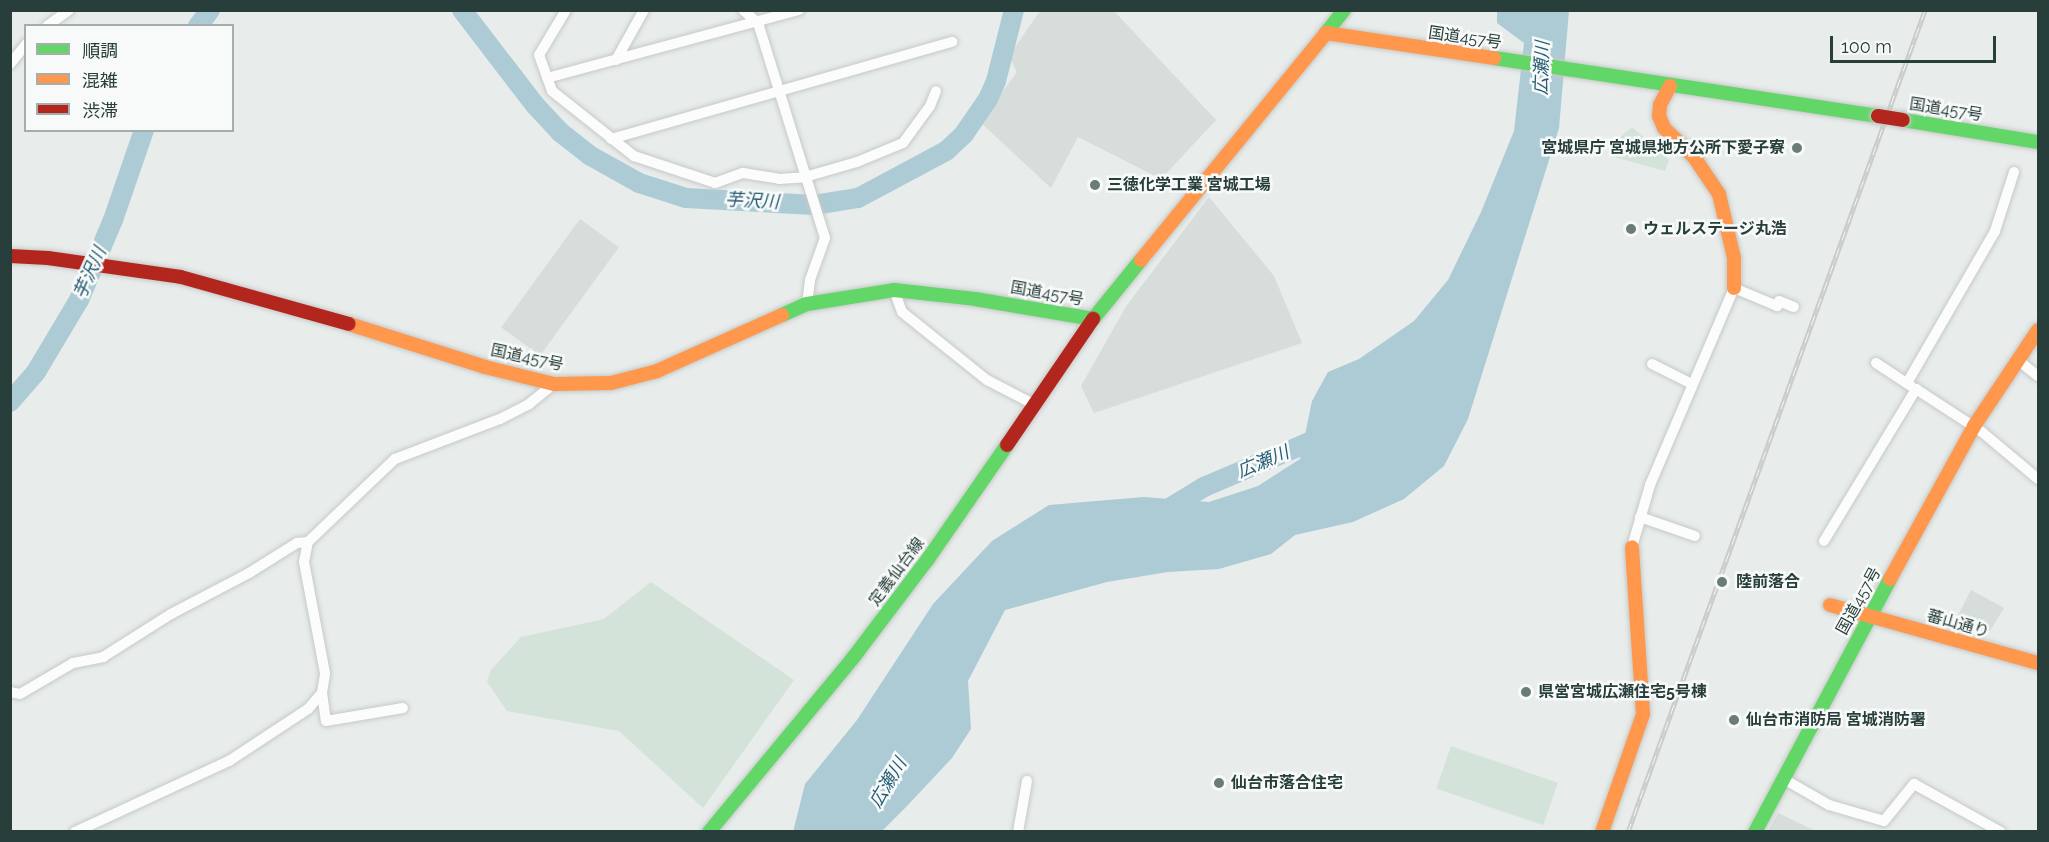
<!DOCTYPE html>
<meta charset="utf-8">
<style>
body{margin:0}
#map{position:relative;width:2049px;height:842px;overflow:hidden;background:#e8ecea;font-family:Raleway,"Noto Sans JP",sans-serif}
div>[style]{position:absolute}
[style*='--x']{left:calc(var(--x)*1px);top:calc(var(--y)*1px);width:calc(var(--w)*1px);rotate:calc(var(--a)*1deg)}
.built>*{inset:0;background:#d6ddda;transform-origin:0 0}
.green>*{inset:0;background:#d3e3da;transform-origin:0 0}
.water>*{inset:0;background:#adcbd5}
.river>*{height:20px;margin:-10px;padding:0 10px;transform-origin:10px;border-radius:10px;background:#adcbd5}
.roads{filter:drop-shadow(0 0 2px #c5c9c8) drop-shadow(0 0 2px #c5c9c8)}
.street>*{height:10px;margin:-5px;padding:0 5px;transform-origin:5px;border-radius:5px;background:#fcfcfc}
.fast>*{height:14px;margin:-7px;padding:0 7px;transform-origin:7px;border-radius:7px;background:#63d668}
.slow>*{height:14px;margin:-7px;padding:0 7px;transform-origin:7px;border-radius:7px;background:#ff974d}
.jam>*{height:14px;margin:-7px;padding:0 7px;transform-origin:7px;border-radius:7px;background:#b3261e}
.rail>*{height:5px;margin-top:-2.5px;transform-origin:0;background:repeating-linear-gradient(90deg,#f7faf9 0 9px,#c9cccb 0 18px);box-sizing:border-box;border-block:2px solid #c9cccb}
.bridges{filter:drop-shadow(0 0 2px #c4cac9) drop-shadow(0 0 2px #c4cac9)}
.jam-bridge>*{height:14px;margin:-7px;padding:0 7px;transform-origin:7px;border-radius:7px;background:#b3261e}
.dots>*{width:16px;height:16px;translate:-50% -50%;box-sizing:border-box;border:3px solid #f7faf9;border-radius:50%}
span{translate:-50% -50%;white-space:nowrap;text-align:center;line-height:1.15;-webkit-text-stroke:5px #f7faf9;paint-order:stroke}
.street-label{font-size:16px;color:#273e3b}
.poi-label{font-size:16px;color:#273e3b;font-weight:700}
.right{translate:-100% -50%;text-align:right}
.left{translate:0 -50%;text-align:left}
.water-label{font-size:18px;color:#265d75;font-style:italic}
.frame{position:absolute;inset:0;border:12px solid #273e3b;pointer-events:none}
.legend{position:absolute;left:24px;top:24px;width:210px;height:108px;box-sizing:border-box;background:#f7faf9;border:2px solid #a4afad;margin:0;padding:8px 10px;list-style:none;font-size:18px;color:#273e3b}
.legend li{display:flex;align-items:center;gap:12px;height:30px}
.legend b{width:30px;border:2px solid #a4afad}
.scale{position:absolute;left:1830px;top:36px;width:166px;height:27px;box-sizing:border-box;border:3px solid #273e3b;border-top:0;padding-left:8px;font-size:18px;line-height:21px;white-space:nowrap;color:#273e3b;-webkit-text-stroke:4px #f7faf9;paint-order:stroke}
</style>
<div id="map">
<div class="built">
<i style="clip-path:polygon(1040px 11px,1114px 11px,1216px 120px,1161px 179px,1078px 137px,1051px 188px,980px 122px,1017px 72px,1009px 56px)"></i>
<i style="clip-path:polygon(1209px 197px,1274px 276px,1302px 343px,1094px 413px,1081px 386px,1127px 305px)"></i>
<i style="left:580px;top:219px;width:48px;height:134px;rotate:36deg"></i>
<i style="clip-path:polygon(1971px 590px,2004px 608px,1990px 631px,1955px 621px)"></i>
<i style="clip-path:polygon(1778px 813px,1816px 831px,1768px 831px)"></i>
</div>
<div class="green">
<i style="clip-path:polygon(1632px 127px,1669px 160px,1665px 171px,1611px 156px,1618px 139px)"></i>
<i style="clip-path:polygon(651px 582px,794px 680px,703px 808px,619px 731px,507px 711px,487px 682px,491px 670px,521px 637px,604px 619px)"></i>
<i style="left:1451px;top:746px;width:113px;height:45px;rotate:19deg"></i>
</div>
<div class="water">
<i style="clip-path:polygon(1497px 11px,1569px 11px,1559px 128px,1468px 419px,1444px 466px,1404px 499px,1353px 522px,1295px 535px,1271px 554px,1219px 569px,1168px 572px,1107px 582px,1005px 610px,968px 681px,971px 729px,952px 758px,907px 806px,882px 831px,793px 832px,805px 784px,857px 720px,933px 604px,992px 541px,1049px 505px,1144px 497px,1209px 502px,1258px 486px,1300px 459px,1312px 401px,1328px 372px,1359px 359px,1414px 321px,1448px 280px,1481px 212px,1514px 131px,1524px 43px,1497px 23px)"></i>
</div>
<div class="river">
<i style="--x:462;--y:10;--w:120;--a:52.5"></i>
<i style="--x:535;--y:105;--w:37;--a:47"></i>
<i style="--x:560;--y:132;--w:37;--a:38"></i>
<i style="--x:589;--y:155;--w:57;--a:29.2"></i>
<i style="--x:639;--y:183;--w:49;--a:17.7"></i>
<i style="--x:686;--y:198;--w:128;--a:3.1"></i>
<i style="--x:814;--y:205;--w:45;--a:-9"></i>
<i style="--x:858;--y:198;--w:100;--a:-28.1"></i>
<i style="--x:946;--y:151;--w:25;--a:-43"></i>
<i style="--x:964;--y:134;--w:42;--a:-55.6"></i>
<i style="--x:988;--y:99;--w:20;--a:-66"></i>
<i style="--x:996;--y:81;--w:73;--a:-75.8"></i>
<i style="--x:198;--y:26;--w:20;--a:-53"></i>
<i style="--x:10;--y:402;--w:40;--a:-49"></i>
<i style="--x:36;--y:372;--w:84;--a:-59.2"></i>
<i style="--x:79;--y:300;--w:87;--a:-67"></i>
<i style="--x:113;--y:220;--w:95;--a:-71"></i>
<i style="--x:1161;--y:513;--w:50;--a:-31.2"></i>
<i style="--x:1204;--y:487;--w:133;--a:-23.1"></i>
</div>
<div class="roads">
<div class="street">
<i style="--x:566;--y:10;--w:52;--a:121"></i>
<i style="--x:539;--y:55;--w:38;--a:70"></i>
<i style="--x:552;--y:91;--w:105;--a:38.4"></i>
<i style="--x:634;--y:156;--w:85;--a:18.4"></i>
<i style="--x:715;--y:183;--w:30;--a:-20"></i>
<i style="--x:743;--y:173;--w:36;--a:9"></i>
<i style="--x:779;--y:179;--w:26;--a:-4"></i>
<i style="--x:805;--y:177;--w:54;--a:-16.1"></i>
<i style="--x:857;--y:162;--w:50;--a:-22.4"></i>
<i style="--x:903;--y:143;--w:46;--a:-53.9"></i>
<i style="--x:930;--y:106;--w:16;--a:-68"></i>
<i style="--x:743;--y:10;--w:20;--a:41"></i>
<i style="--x:758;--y:23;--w:225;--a:72.7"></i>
<i style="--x:825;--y:238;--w:45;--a:109.7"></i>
<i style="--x:810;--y:280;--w:24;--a:97"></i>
<i style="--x:47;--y:26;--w:27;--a:-36"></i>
<i style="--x:616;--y:60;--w:57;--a:-60.8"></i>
<i style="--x:10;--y:64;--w:26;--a:-51"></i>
<i style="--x:547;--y:78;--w:261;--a:-15.1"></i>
<i style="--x:611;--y:139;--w:355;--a:-15.9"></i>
<i style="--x:894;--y:290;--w:23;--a:70"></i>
<i style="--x:902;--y:312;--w:109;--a:38.7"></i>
<i style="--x:987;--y:380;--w:54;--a:27.5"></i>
<i style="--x:2018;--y:360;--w:26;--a:39"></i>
<i style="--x:1876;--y:363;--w:42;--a:33.3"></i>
<i style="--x:1652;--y:364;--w:45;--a:26.6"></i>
<i style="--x:1907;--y:383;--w:176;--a:-59.9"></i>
<i style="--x:1995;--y:231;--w:62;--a:-72.1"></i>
<i style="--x:1640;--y:517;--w:58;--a:19.1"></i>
<i style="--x:1824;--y:541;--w:178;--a:-58.8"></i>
<i style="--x:1916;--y:389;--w:79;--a:33.1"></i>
<i style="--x:1982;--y:432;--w:73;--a:40"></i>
<i style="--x:1632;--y:547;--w:65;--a:-73.8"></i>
<i style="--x:1650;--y:485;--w:214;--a:-66.9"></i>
<i style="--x:1734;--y:288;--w:47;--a:22.7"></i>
<i style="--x:1777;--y:306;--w:5;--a:-68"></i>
<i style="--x:1779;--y:301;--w:16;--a:22"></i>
<i style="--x:10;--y:692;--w:10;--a:11"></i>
<i style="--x:20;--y:694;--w:61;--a:-30.3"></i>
<i style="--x:73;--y:663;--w:31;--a:-11"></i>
<i style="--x:103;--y:657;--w:80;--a:-32.3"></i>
<i style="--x:171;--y:614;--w:88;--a:-27.7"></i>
<i style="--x:249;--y:573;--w:57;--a:-32"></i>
<i style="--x:297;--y:543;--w:11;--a:-5"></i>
<i style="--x:322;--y:693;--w:28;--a:82"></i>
<i style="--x:326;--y:721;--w:78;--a:-9.6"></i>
<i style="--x:1782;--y:778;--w:54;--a:29.9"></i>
<i style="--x:1829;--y:805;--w:57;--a:16.2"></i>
<i style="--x:1884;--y:821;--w:48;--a:-51"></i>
<i style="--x:1914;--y:784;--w:99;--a:28.9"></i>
<i style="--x:75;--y:832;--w:170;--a:-24.8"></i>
<i style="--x:229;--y:761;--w:95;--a:-33.4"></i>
<i style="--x:308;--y:709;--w:21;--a:-49"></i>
<i style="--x:322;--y:693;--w:20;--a:-81"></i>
<i style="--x:325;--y:673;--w:113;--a:-100.7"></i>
<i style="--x:304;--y:562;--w:20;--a:-79"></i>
<i style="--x:308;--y:542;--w:120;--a:-43.7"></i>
<i style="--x:395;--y:459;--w:112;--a:-20.9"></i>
<i style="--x:500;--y:419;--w:33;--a:-27"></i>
<i style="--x:529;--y:404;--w:32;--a:-39"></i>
<i style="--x:1018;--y:832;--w:52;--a:-80"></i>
</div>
<div class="fast">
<i style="--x:1326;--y:33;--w:29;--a:-52"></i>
<i style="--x:1494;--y:58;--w:388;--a:8.6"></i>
<i style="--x:1903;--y:120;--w:137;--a:9.3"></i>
<i style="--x:782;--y:315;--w:27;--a:-24"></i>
<i style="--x:807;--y:304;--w:88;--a:-9.1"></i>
<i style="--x:894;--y:290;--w:81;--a:6.3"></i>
<i style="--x:975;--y:299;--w:120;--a:9.6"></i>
<i style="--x:1093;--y:319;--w:76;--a:-50.9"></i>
<i style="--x:709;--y:832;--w:226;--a:-50.4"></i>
<i style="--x:853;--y:658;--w:124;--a:-52.9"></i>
<i style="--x:928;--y:559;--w:139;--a:-55.3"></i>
<i style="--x:1755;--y:832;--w:287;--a:-61.9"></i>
</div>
<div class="slow">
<i style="--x:1670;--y:86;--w:21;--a:118"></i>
<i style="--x:1660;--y:105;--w:11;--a:95"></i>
<i style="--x:1659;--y:116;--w:13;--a:67"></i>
<i style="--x:1664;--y:128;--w:42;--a:44"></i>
<i style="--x:1694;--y:157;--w:45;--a:56"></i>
<i style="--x:1719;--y:194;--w:66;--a:76.8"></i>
<i style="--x:1734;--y:258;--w:30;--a:90"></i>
<i style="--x:1141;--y:260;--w:293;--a:-50.8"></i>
<i style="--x:1326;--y:33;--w:170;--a:8.5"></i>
<i style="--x:349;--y:324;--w:143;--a:17.5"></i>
<i style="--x:485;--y:367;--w:71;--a:13.8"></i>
<i style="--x:554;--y:384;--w:57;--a:-1"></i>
<i style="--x:611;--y:383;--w:48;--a:-14.6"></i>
<i style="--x:657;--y:371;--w:137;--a:-24.1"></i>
<i style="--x:1890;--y:579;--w:175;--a:-61.2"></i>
<i style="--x:1974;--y:426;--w:115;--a:-56.3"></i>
<i style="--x:1830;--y:605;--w:216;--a:15.6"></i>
<i style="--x:1602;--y:832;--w:125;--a:-70.8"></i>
<i style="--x:1643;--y:714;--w:167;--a:-93.8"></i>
</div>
<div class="jam">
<i style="--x:10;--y:256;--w:38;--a:3"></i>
<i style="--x:48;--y:258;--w:134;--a:8.1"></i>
<i style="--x:181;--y:277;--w:174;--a:15.6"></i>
<i style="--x:1007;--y:445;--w:153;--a:-55.7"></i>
</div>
</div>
<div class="rail">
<i style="--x:1628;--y:832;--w:874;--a:-70.13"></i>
</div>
<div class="bridges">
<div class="jam-bridge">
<i style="--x:1878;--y:116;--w:25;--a:9"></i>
</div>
</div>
<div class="dots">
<i style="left:1797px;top:148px;background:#6b7b78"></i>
<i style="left:1095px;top:185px;background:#6b7b78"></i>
<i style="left:1631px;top:229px;background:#6b7b78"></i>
<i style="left:1722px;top:582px;background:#6b7b78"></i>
<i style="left:1526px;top:692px;background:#6b7b78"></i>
<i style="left:1734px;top:720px;background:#6b7b78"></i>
<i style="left:1219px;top:783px;background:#6b7b78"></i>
</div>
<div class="street-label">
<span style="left:1465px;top:38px;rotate:8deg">国道457号</span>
<span style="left:1946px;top:110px;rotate:9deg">国道457号</span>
<span style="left:1047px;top:294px;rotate:10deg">国道457号</span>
<span style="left:527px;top:358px;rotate:12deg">国道457号</span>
<span style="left:897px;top:572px;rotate:-53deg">定義仙台線</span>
<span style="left:1859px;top:601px;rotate:-61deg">国道457号</span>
<span style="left:1958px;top:624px;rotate:16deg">蕃山通り</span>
</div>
<div class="poi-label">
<span class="right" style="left:1785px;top:148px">宮城県庁 宮城県地方公所下愛子寮</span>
<span class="left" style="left:1107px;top:185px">三徳化学工業 宮城工場</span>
<span class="left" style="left:1643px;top:229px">ウェルステージ丸浩</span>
<span class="left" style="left:1736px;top:582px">陸前落合</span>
<span class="left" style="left:1538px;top:692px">県営宮城広瀬住宅5号棟</span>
<span class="left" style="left:1746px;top:720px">仙台市消防局 宮城消防署</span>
<span class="left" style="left:1231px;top:783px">仙台市落合住宅</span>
</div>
<div class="water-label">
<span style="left:1542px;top:68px;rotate:-88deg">広瀬川</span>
<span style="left:752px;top:201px;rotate:3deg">芋沢川</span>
<span style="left:90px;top:273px;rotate:-66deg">芋沢川</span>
<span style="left:1263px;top:462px;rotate:-23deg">広瀬川</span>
<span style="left:888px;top:783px;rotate:-59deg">広瀬川</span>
</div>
<div class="frame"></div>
<ul class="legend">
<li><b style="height:8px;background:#63d668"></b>順調</li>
<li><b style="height:8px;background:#ff974d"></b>混雑</li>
<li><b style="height:8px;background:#b3261e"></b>渋滞</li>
</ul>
<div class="scale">100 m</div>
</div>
